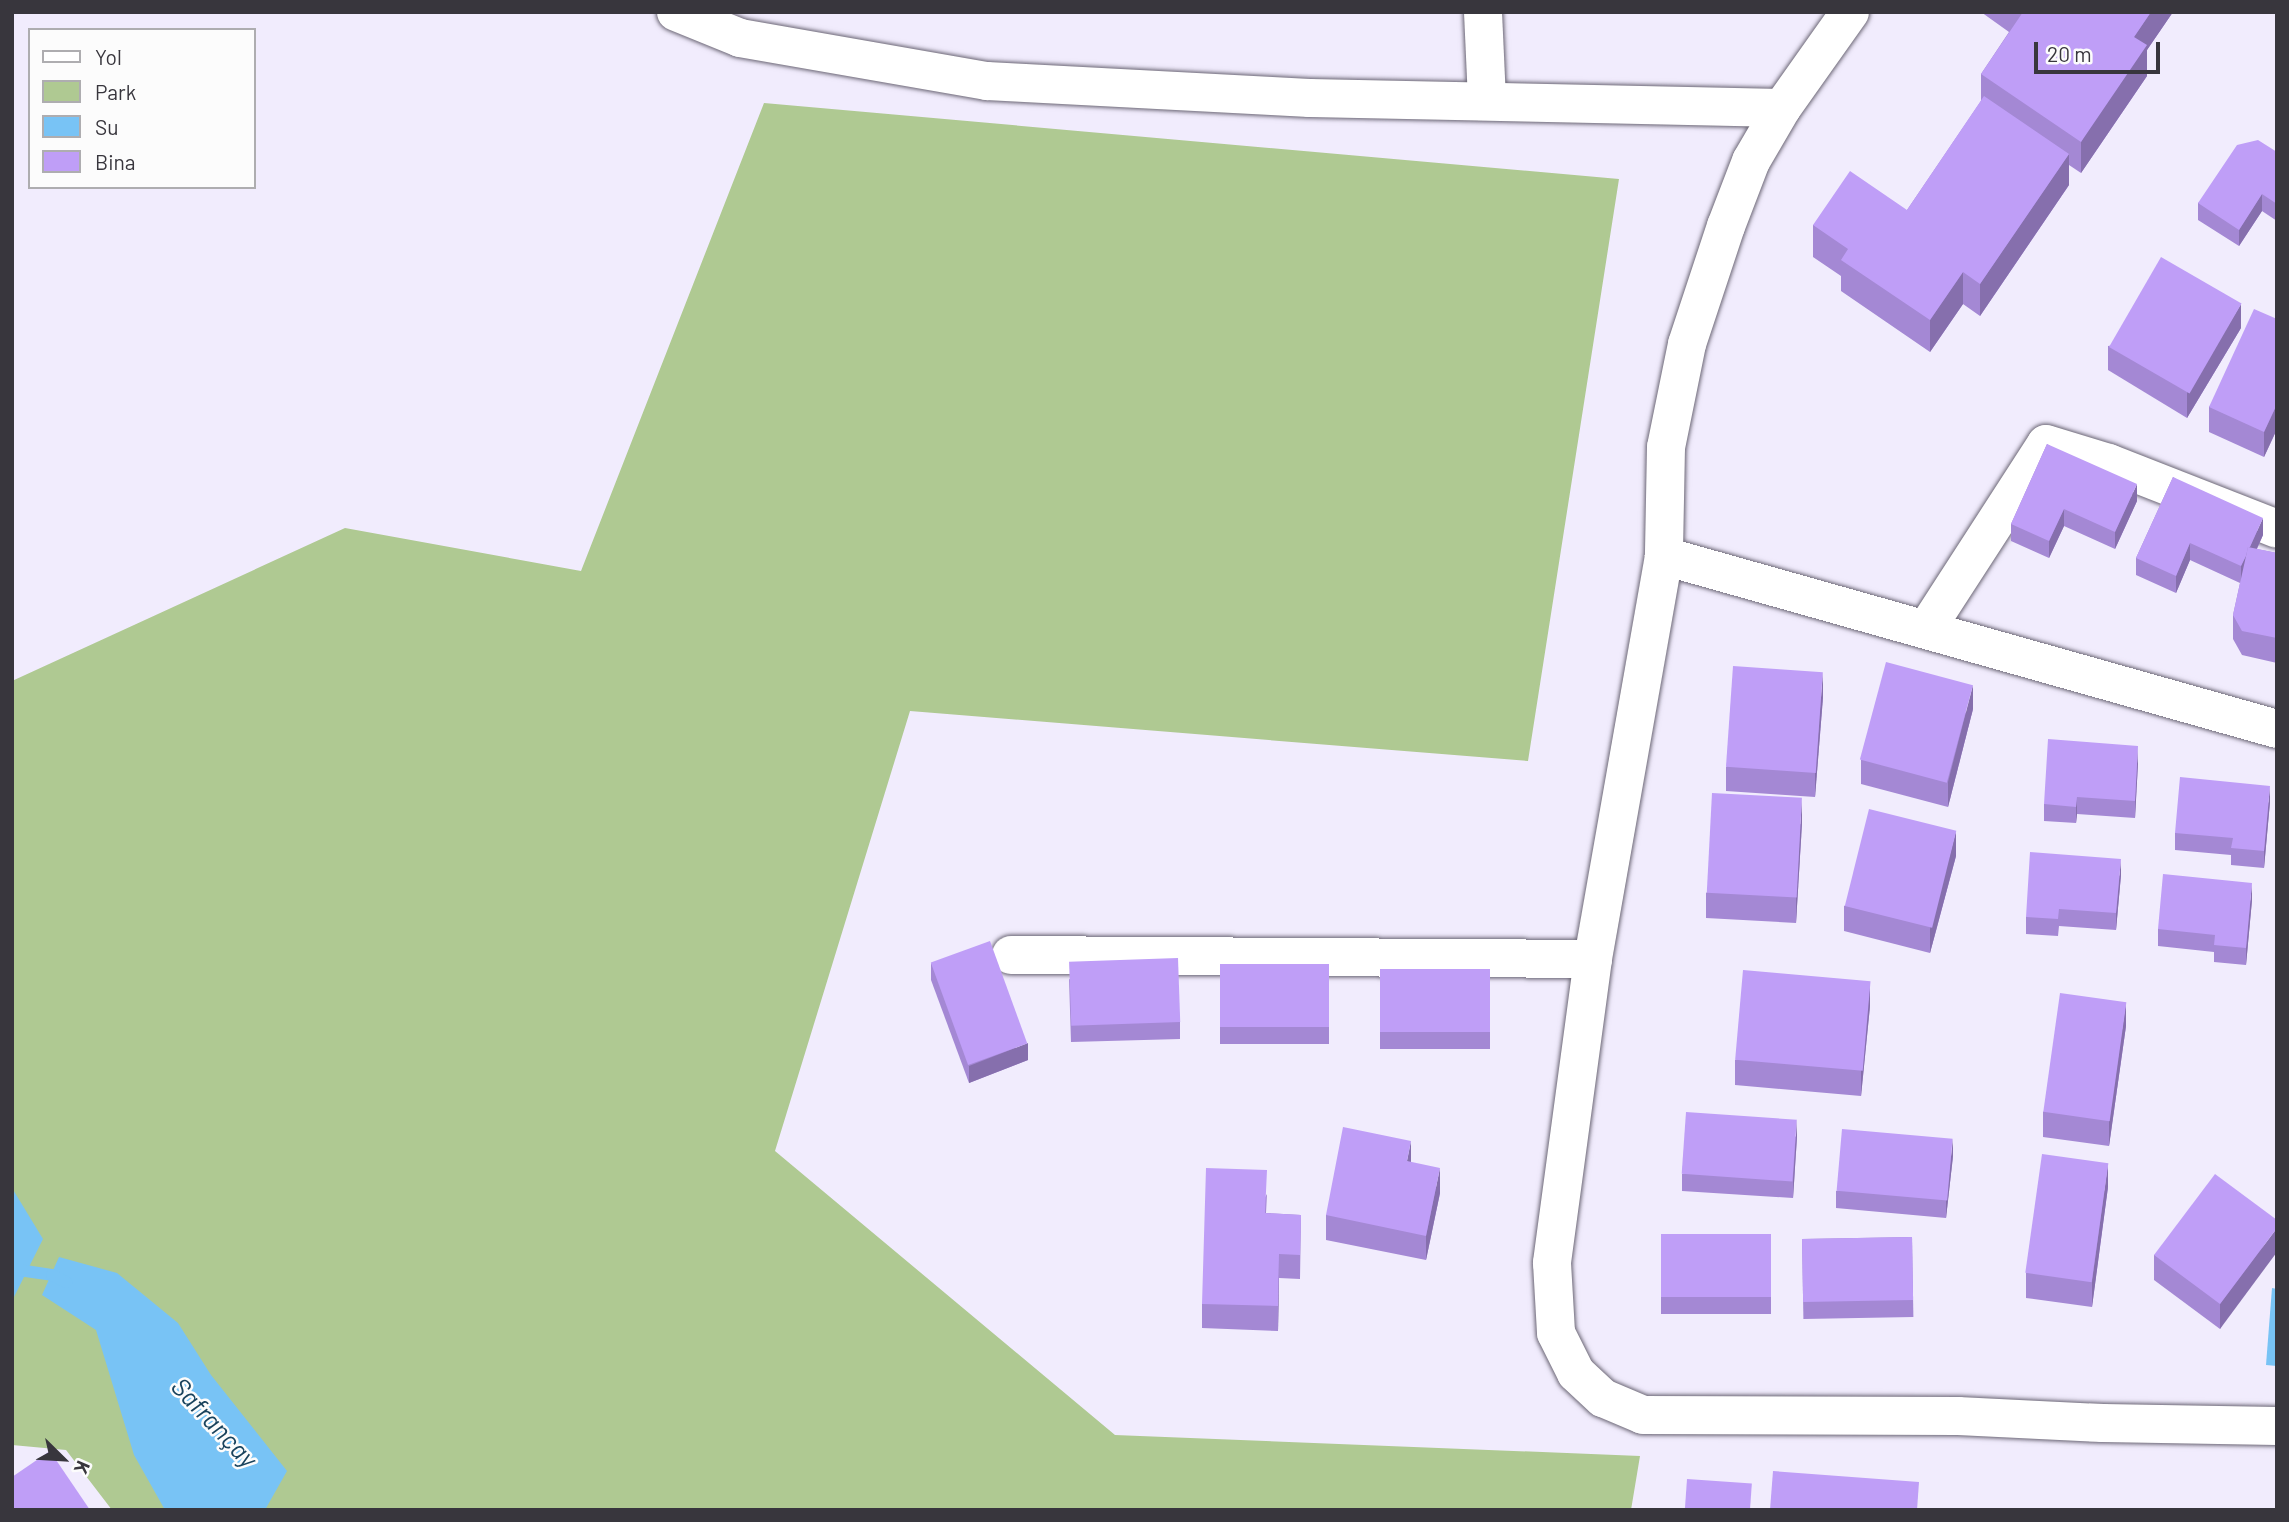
<!DOCTYPE html>
<meta charset="utf-8">
<style>
body{margin:0}
#map{position:relative;width:2289px;height:1522px;overflow:hidden;background:#f1ecfd;font-family:Barlow,sans-serif}
div>[style]{position:absolute}
[style*='--x']{left:calc(var(--x)*1px);top:calc(var(--y)*1px);width:calc(var(--w)*1px);rotate:calc(var(--a)*1deg)}
.green>*{inset:0;background:#afc992}
.water>*{inset:0;background:#78c3f5}
.stream>*{height:12px;margin:-6px;padding:0 6px;transform-origin:6px;border-radius:6px;background:#78c3f5}
.roads{filter:drop-shadow(0 0 2px #6c6776) drop-shadow(0 0 2px #6c6776)}
.minor>*{height:38px;margin:-19px;padding:0 19px;transform-origin:19px;border-radius:19px;background:#fff}
.wall>*{inset:0;background:#a488d4;transform-origin:0 0}
.shaded-wall>*{inset:0;background:#866fad}
.building>*{inset:0;background:#bf9ef7;transform-origin:0 0}
span{translate:-50% -50%;white-space:nowrap;text-align:center;line-height:1.15;-webkit-text-stroke:5px #fcfcfc;paint-order:stroke}
.water-label{font-size:26px;color:#19435d;font-style:italic}
.frame{position:absolute;inset:0;border:14px solid #38363d;pointer-events:none}
.legend{position:absolute;left:28px;top:28px;width:228px;height:161px;box-sizing:border-box;background:#fcfcfc;border:2px solid #aeadb0;margin:0;padding:9px 12px;list-style:none;font-size:21px;color:#38363d}
.legend li{display:flex;align-items:center;gap:14px;height:35px}
.legend b{width:35px;border:2px solid #aeadb0}
.north{position:absolute;left:28px;top:1424px;width:70px;height:70px;-webkit-text-stroke:5px #fcfcfc;paint-order:stroke;rotate:114deg;font-size:19px;font-weight:700;line-height:28px;text-align:center;color:#38363d}
.north::after{content:'';display:block;margin:auto;width:24px;height:32px;background:#38363d;clip-path:polygon(50% 0,100% 100%,50% 72%,0 100%)}
.scale{position:absolute;left:2034px;top:42px;width:126px;height:32px;box-sizing:border-box;border:4px solid #38363d;border-top:0;padding-left:9px;font-size:21px;line-height:24px;white-space:nowrap;color:#38363d;-webkit-text-stroke:5px #fcfcfc;paint-order:stroke}
</style>
<div id="map">
<div class="green">
<i style="clip-path:polygon(764px 103px,1619px 179px,1528px 761px,910px 711px,775px 1151px,1115px 1435px,1640px 1456px,1631px 1510px,112px 1510px,66px 1450px,12px 1445px,12px 681px,345px 528px,581px 571px)"></i>
</div>
<div class="water">
<i style="clip-path:polygon(12px 1188px,43px 1239px,12px 1301px)"></i>
<i style="clip-path:polygon(59px 1257px,117px 1273px,178px 1323px,211px 1375px,287px 1471px,265px 1510px,165px 1510px,134px 1455px,96px 1330px,42px 1295px)"></i>
<i style="clip-path:polygon(2272px 1288px,2277px 1289px,2277px 1366px,2266px 1365px)"></i>
</div>
<div class="stream">
<i style="--x:12;--y:1269;--w:40;--a:8.5"></i>
<i style="--x:52;--y:1275;--w:16;--a:27"></i>
</div>
<div class="roads">
<div class="minor">
<i style="--x:676;--y:12;--w:69;--a:22.1"></i>
<i style="--x:740;--y:38;--w:251;--a:9.9"></i>
<i style="--x:987;--y:81;--w:323;--a:3"></i>
<i style="--x:1310;--y:98;--w:472;--a:1.2"></i>
<i style="--x:1483;--y:12;--w:89;--a:87.4"></i>
<i style="--x:1850;--y:12;--w:118;--a:125.3"></i>
<i style="--x:1782;--y:108;--w:61;--a:120.3"></i>
<i style="--x:1751;--y:161;--w:70;--a:111"></i>
<i style="--x:1726;--y:226;--w:124;--a:108.3"></i>
<i style="--x:1687;--y:344;--w:105;--a:101.5"></i>
<i style="--x:1666;--y:447;--w:109;--a:91.1"></i>
<i style="--x:1664;--y:556;--w:409;--a:100"></i>
<i style="--x:1593;--y:959;--w:307;--a:97.7"></i>
<i style="--x:1552;--y:1263;--w:70;--a:86.7"></i>
<i style="--x:1556;--y:1333;--w:45;--a:63.4"></i>
<i style="--x:1576;--y:1373;--w:37;--a:43"></i>
<i style="--x:1603;--y:1398;--w:43;--a:23"></i>
<i style="--x:1643;--y:1415;--w:315;--a:0.2"></i>
<i style="--x:1958;--y:1416;--w:145;--a:2.8"></i>
<i style="--x:2103;--y:1423;--w:174;--a:1"></i>
<i style="--x:1664;--y:556;--w:637;--a:15.76"></i>
<i style="--x:1927;--y:628;--w:219;--a:-57.1"></i>
<i style="--x:2046;--y:444;--w:66;--a:16.8"></i>
<i style="--x:2109;--y:463;--w:180;--a:21.4"></i>
<i style="--x:1011;--y:955;--w:582;--a:0.39"></i>
</div>
</div>
<div class="wall">
<i style="clip-path:polygon(1981px 12px,2173px 12px,2147px 50px,2147px 76px,2081px 173px,2069px 165px,2069px 185px,1980px 316px,1963px 304px,1930px 352px,1841px 291px,1841px 276px,1813px 257px,1813px 225px,1907px 210px,1981px 101px,1981px 74px,2009px 32px)"></i>
<i style="clip-path:polygon(2277px 72px,2277px 102px,2275px 99px,2275px 75px)"></i>
<i style="clip-path:polygon(2277px 152px,2277px 221px,2262px 211px,2239px 246px,2198px 220px,2198px 203px)"></i>
<i style="clip-path:polygon(2277px 319px,2277px 429px,2264px 457px,2209px 432px,2209px 407px)"></i>
<i style="clip-path:polygon(2241px 328px,2187px 418px,2108px 370px,2108px 346px)"></i>
<i style="clip-path:polygon(2047px 444px,2137px 501px,2115px 549px,2064px 526px,2049px 558px,2011px 541px,2011px 524px)"></i>
<i style="clip-path:polygon(2173px 477px,2263px 535px,2257px 549px,2277px 553px,2277px 663px,2242px 655px,2233px 639px,2233px 615px,2240px 583px,2190px 560px,2176px 593px,2136px 575px,2136px 558px)"></i>
<i style="clip-path:polygon(1823px 697px,1815px 797px,1726px 791px,1726px 767px)"></i>
<i style="clip-path:polygon(1973px 709px,1948px 807px,1861px 784px,1861px 760px)"></i>
<i style="clip-path:polygon(2138px 763px,2135px 818px,2077px 814px,2076px 823px,2044px 821px,2044px 804px)"></i>
<i style="clip-path:polygon(2270px 802px,2264px 868px,2231px 865px,2231px 855px,2175px 850px,2175px 833px)"></i>
<i style="clip-path:polygon(1802px 823px,1796px 923px,1706px 918px,1706px 893px)"></i>
<i style="clip-path:polygon(1956px 856px,1930px 953px,1844px 931px,1844px 906px)"></i>
<i style="clip-path:polygon(2121px 875px,2116px 930px,2059px 926px,2058px 936px,2026px 934px,2026px 917px)"></i>
<i style="clip-path:polygon(2252px 900px,2246px 965px,2214px 962px,2214px 952px,2158px 946px,2158px 929px)"></i>
<i style="clip-path:polygon(931px 963px,1028px 1060px,969px 1083px,931px 980px)"></i>
<i style="left:1220px;top:964px;width:109px;height:80px"></i>
<i style="left:1380px;top:969px;width:110px;height:80px"></i>
<i style="clip-path:polygon(1069px 979px,1180px 1022px,1180px 1039px,1071px 1042px)"></i>
<i style="clip-path:polygon(1870px 1006px,1861px 1096px,1735px 1085px,1735px 1060px)"></i>
<i style="clip-path:polygon(2126px 1026px,2109px 1146px,2043px 1137px,2043px 1112px)"></i>
<i style="clip-path:polygon(1797px 1136px,1793px 1198px,1682px 1191px,1682px 1174px)"></i>
<i style="clip-path:polygon(1953px 1156px,1946px 1218px,1836px 1208px,1836px 1191px)"></i>
<i style="clip-path:polygon(1411px 1162px,1440px 1193px,1426px 1260px,1326px 1240px,1326px 1215px)"></i>
<i style="clip-path:polygon(2108px 1187px,2092px 1307px,2026px 1298px,2026px 1273px)"></i>
<i style="clip-path:polygon(1267px 1194px,1266px 1213px,1301px 1215px,1300px 1279px,1279px 1278px,1278px 1331px,1202px 1328px,1202px 1304px)"></i>
<i style="clip-path:polygon(2277px 1220px,2220px 1329px,2154px 1280px,2154px 1255px)"></i>
<i style="left:1771px;top:1234px;width:80px;height:110px;rotate:90deg"></i>
<i style="left:1912px;top:1237px;width:80px;height:110px;rotate:89deg"></i>
</div>
<div class="shaded-wall">
<i style="clip-path:polygon(2151px 12px,2173px 12px,2147px 50px,2147px 76px,2081px 173px,2081px 142px,2134px 37px)"></i>
<i style="clip-path:polygon(2069px 154px,2069px 185px,1980px 316px,1980px 284px)"></i>
<i style="clip-path:polygon(2262px 194px,2262px 211px,2239px 246px,2239px 230px)"></i>
<i style="clip-path:polygon(1963px 272px,1963px 304px,1930px 352px,1930px 320px)"></i>
<i style="clip-path:polygon(2241px 304px,2241px 328px,2187px 418px,2187px 393px)"></i>
<i style="clip-path:polygon(2277px 404px,2277px 429px,2264px 457px,2264px 432px)"></i>
<i style="clip-path:polygon(2137px 484px,2137px 501px,2115px 549px,2115px 532px)"></i>
<i style="clip-path:polygon(2064px 509px,2064px 526px,2049px 558px,2049px 541px)"></i>
<i style="clip-path:polygon(2263px 518px,2263px 535px,2241px 583px,2241px 566px)"></i>
<i style="clip-path:polygon(2190px 543px,2190px 560px,2176px 593px,2176px 576px)"></i>
<i style="clip-path:polygon(1823px 672px,1823px 697px,1815px 797px,1815px 773px)"></i>
<i style="clip-path:polygon(1973px 685px,1973px 709px,1948px 807px,1948px 782px)"></i>
<i style="clip-path:polygon(2138px 746px,2138px 763px,2135px 818px,2135px 801px)"></i>
<i style="clip-path:polygon(2270px 786px,2270px 802px,2264px 868px,2264px 851px)"></i>
<i style="clip-path:polygon(2077px 797px,2077px 814px,2076px 823px,2076px 807px)"></i>
<i style="clip-path:polygon(1802px 798px,1802px 823px,1796px 923px,1796px 898px)"></i>
<i style="clip-path:polygon(1956px 831px,1956px 856px,1930px 953px,1930px 929px)"></i>
<i style="clip-path:polygon(2121px 859px,2121px 875px,2116px 930px,2116px 913px)"></i>
<i style="clip-path:polygon(2252px 883px,2252px 900px,2246px 965px,2246px 948px)"></i>
<i style="clip-path:polygon(1870px 982px,1870px 1006px,1861px 1096px,1861px 1072px)"></i>
<i style="clip-path:polygon(2126px 1002px,2126px 1026px,2109px 1146px,2109px 1121px)"></i>
<i style="clip-path:polygon(1028px 1043px,1028px 1060px,969px 1083px,969px 1066px)"></i>
<i style="clip-path:polygon(1797px 1119px,1797px 1136px,1793px 1198px,1793px 1181px)"></i>
<i style="clip-path:polygon(1953px 1139px,1953px 1156px,1946px 1218px,1946px 1201px)"></i>
<i style="clip-path:polygon(1411px 1141px,1411px 1166px,1407px 1161px)"></i>
<i style="clip-path:polygon(2108px 1163px,2108px 1187px,2092px 1307px,2092px 1282px)"></i>
<i style="clip-path:polygon(1440px 1168px,1440px 1193px,1426px 1260px,1426px 1236px)"></i>
<i style="clip-path:polygon(2277px 1228px,2277px 1252px,2220px 1329px,2220px 1304px)"></i>
<i style="clip-path:polygon(1279px 1254px,1279px 1278px,1278px 1331px,1278px 1306px)"></i>
</div>
<div class="building">
<i style="clip-path:polygon(2023px 12px,2151px 12px,2134px 37px,2147px 45px,2081px 142px,1981px 74px)"></i>
<i style="clip-path:polygon(1984px 96px,2069px 154px,1980px 284px,1963px 272px,1930px 320px,1841px 260px,1848px 249px,1813px 225px,1850px 171px,1907px 210px)"></i>
<i style="clip-path:polygon(2258px 140px,2277px 152px,2277px 204px,2262px 194px,2239px 230px,2198px 203px,2237px 145px)"></i>
<i style="left:2161px;top:257px;width:93px;height:104px;rotate:30deg"></i>
<i style="clip-path:polygon(2254px 309px,2277px 319px,2277px 404px,2264px 432px,2209px 407px)"></i>
<i style="clip-path:polygon(2047px 444px,2137px 484px,2115px 532px,2064px 509px,2049px 541px,2011px 524px)"></i>
<i style="clip-path:polygon(2173px 477px,2263px 518px,2250px 547px,2248px 547px,2246px 556px,2241px 566px,2190px 543px,2176px 576px,2136px 558px)"></i>
<i style="clip-path:polygon(2248px 547px,2277px 553px,2277px 638px,2242px 631px,2233px 615px)"></i>
<i style="left:1886px;top:662px;width:90px;height:101px;rotate:15deg"></i>
<i style="left:1733px;top:666px;width:90px;height:101px;rotate:4deg"></i>
<i style="clip-path:polygon(2048px 739px,2138px 746px,2135px 801px,2077px 797px,2076px 807px,2044px 804px)"></i>
<i style="clip-path:polygon(2180px 777px,2270px 786px,2264px 851px,2231px 848px,2233px 838px,2175px 833px)"></i>
<i style="left:1712px;top:793px;width:90px;height:100px;rotate:3deg"></i>
<i style="left:1869px;top:809px;width:90px;height:100px;rotate:14deg"></i>
<i style="clip-path:polygon(2030px 852px,2121px 859px,2116px 913px,2059px 909px,2058px 919px,2026px 917px)"></i>
<i style="clip-path:polygon(2163px 874px,2252px 883px,2246px 948px,2214px 945px,2215px 935px,2158px 929px)"></i>
<i style="left:990px;top:941px;width:109px;height:63px;rotate:70deg"></i>
<i style="left:1178px;top:958px;width:64px;height:109px;rotate:88deg"></i>
<i style="left:1220px;top:964px;width:109px;height:63px"></i>
<i style="left:1380px;top:969px;width:110px;height:63px"></i>
<i style="left:1743px;top:970px;width:128px;height:90px;rotate:5deg"></i>
<i style="left:2060px;top:993px;width:67px;height:120px;rotate:8deg"></i>
<i style="left:1686px;top:1112px;width:111px;height:62px;rotate:4deg"></i>
<i style="clip-path:polygon(1343px 1127px,1411px 1141px,1407px 1161px,1440px 1168px,1426px 1236px,1326px 1215px)"></i>
<i style="left:1842px;top:1129px;width:111px;height:62px;rotate:5deg"></i>
<i style="left:2042px;top:1154px;width:67px;height:120px;rotate:8deg"></i>
<i style="clip-path:polygon(1206px 1168px,1267px 1170px,1265px 1213px,1301px 1215px,1300px 1255px,1279px 1254px,1278px 1306px,1202px 1304px)"></i>
<i style="clip-path:polygon(2215px 1174px,2277px 1220px,2277px 1228px,2220px 1304px,2154px 1255px)"></i>
<i style="left:1771px;top:1234px;width:63px;height:110px;rotate:90deg"></i>
<i style="left:1912px;top:1237px;width:63px;height:110px;rotate:89deg"></i>
<i style="clip-path:polygon(50px 1451px,90px 1510px,12px 1510px,12px 1477px)"></i>
<i style="clip-path:polygon(1773px 1471px,1919px 1482px,1917px 1510px,1770px 1510px)"></i>
<i style="left:1687px;top:1479px;width:65px;height:31px;rotate:4deg"></i>
</div>
<div class="water-label">
<span style="left:215px;top:1422px;rotate:47deg">Safrançay</span>
</div>
<div class="frame"></div>
<ul class="legend">
<li><b style="height:9px;background:#fff"></b>Yol</li>
<li><b style="height:19px;background:#afc992"></b>Park</li>
<li><b style="height:19px;background:#78c3f5"></b>Su</li>
<li><b style="height:19px;background:#bf9ef7"></b>Bina</li>
</ul>
<div class="north">K</div>
<div class="scale">20 m</div>
</div>
